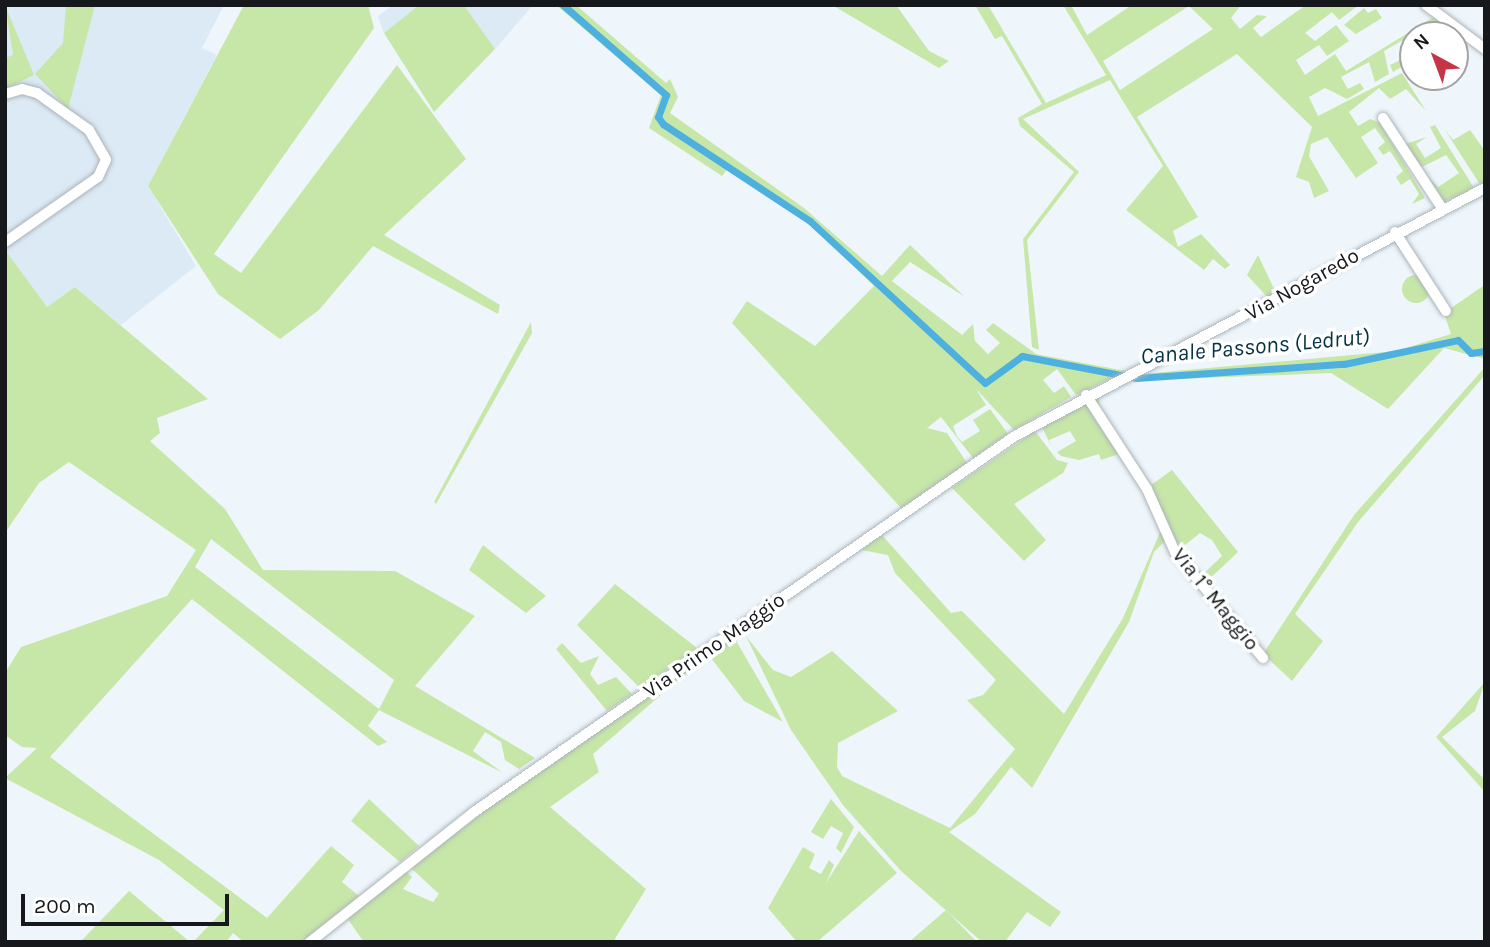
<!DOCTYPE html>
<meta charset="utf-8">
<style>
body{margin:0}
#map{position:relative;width:1490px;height:947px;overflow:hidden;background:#eef6fc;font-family:Karla,sans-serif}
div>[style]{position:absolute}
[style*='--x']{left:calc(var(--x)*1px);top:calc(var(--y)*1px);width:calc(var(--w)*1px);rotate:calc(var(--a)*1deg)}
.built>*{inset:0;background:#dceaf6}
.green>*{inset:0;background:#c6e7a8}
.round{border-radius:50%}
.canal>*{height:7px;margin:-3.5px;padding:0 3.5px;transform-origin:3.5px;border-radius:3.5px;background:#4db0df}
.roads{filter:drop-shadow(0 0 2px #acb3b9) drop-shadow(0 0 2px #acb3b9)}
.minor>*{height:10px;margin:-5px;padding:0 5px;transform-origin:5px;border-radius:5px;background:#fff}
span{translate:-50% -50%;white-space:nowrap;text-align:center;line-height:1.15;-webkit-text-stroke:7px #fff;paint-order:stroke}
.street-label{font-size:21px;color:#16181b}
.water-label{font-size:23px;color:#043245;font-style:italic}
.frame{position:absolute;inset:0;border:7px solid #16181b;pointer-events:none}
.north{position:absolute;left:1399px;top:21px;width:70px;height:70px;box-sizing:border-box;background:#fff;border:2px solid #a2a3a4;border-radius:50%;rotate:319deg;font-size:19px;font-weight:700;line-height:28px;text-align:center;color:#16181b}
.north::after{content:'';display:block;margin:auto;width:24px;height:32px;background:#c53545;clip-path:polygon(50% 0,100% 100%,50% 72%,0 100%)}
.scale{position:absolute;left:21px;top:894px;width:208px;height:32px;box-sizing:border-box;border:4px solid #16181b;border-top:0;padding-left:9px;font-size:21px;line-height:24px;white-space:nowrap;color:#16181b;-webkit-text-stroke:5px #fff;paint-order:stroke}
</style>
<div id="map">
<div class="built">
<i style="clip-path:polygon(5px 5px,224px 5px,202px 48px,217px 55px,148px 186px,196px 266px,121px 325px,75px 287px,47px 307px,5px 251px)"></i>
<i style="clip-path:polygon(393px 5px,419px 5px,384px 33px,378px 16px)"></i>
<i style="clip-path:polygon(464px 5px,533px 5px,495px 49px)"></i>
</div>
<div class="green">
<i style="clip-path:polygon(5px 5px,34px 75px,6px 88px,5px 58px,13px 55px)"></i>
<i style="clip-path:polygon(66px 5px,95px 5px,68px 109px,35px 74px,63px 43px)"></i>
<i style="clip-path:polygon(244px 5px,368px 5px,374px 28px,214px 254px,241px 273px,397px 65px,466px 159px,384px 235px,500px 305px,498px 314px,373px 246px,319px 310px,280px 339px,218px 294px,148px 186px)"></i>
<i style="clip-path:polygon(419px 5px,464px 5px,495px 49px,434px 112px,384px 33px)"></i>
<i style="clip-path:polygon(556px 5px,576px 5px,666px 83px,670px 79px,678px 97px,670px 113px,804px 208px,882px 276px,910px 245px,965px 297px,910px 262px,892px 281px,962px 335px,973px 324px,975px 341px,988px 354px,1000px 343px,986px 330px,993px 323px,1036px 354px,1126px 371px,1076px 395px,1057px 369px,1043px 380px,1054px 393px,1064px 386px,1071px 397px,1014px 430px,976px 389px,986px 405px,953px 426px,957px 436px,962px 442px,980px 431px,973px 420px,990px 409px,1008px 434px,973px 458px,941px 417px,927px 428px,947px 433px,967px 463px,901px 508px,732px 323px,747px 301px,815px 346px,874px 286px,797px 210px,728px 168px,722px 176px,649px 128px,661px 95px)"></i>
<i style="clip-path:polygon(832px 5px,896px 5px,929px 51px,949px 61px,939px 68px)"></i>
<i style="clip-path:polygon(evenodd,975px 5px,988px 5px,1046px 103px,1106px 75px,1063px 5px,1071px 5px,1087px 35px,1132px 5px,1241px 5px,1231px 18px,1240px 29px,1257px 15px,1267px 16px,1253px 28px,1261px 37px,1306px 5px,1359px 5px,1339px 20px,1332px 12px,1305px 33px,1315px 41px,1336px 25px,1349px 41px,1327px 56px,1319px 45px,1296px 60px,1305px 75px,1335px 54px,1346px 71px,1434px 17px,1456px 35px,1436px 35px,1429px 24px,1413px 35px,1413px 60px,1393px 72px,1390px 65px,1411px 55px,1403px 40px,1384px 51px,1389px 74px,1375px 82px,1369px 62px,1341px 77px,1348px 89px,1360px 83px,1364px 89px,1347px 99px,1325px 88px,1309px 97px,1318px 116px,1402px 73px,1426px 111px,1406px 89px,1390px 99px,1379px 88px,1349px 112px,1358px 126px,1370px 119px,1380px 123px,1425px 198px,1412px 204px,1419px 194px,1410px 179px,1401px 185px,1396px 177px,1403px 171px,1390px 151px,1383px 155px,1378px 148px,1385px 142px,1375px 128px,1361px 137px,1378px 163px,1356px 178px,1327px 137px,1311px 144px,1309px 156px,1329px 191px,1314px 198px,1309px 182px,1296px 177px,1312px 127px,1237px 54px,1137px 117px,1198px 217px,1173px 231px,1178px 247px,1201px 234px,1230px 265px,1225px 269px,1213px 259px,1204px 270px,1126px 210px,1163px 166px,1110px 80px,1023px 119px,1079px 172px,1027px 240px,1039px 350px,1032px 347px,1023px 239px,1074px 172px,1020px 126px,1018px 118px,1042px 104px,1002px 36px,995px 39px,975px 5px,1189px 6px,1213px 29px,1120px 90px,1103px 61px,1189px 6px)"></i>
<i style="clip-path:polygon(1364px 8px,1368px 13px,1376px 9px,1382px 18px,1356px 34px,1344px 25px)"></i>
<i style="clip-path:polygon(1435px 125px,1474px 188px,1443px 202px,1423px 172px,1438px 187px,1459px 173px,1446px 155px,1420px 168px,1405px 144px,1427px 137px,1416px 144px,1425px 158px,1441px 148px,1430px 127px)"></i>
<i style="clip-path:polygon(1445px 130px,1453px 140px,1470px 130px,1485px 151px,1485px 183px,1479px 183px)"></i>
<i style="clip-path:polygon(evenodd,6px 251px,47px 307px,75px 287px,208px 399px,157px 418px,160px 433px,150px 441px,225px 509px,263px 570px,395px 571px,475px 616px,415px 686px,535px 758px,519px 769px,505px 760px,501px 742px,485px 732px,473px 751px,503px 773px,379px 710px,368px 726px,387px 742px,378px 746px,192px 599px,50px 757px,267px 918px,331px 846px,354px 865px,342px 882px,359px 896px,301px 942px,244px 942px,233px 933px,226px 942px,193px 942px,224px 910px,159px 860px,5px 778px,37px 748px,22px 747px,5px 735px,5px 673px,21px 647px,167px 596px,196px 550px,69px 462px,39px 483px,5px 533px,6px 251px,211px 539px,394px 680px,379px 709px,195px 567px,211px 539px)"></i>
<i style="clip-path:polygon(1258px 255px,1276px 293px,1268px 298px,1247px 275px)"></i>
<i class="round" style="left:1402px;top:275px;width:28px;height:28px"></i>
<i style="clip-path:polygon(1483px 286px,1485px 359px,1444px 348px,1388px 409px,1331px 373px,1129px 381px,1099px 397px,1099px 407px,1151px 485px,1172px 470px,1238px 552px,1205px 583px,1200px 577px,1222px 556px,1212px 540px,1200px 533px,1179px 550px,1094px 404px,1095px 396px,1142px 374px,1396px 351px,1451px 334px,1444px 313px)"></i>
<i style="clip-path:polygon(531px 322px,532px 333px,436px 504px,434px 502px)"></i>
<i style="clip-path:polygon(1485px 367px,1485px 375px,1358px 522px,1295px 614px,1323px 641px,1292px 681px,1263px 654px,1354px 515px)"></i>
<i style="clip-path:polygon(1086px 403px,1119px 454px,1101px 460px,1099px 454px,1079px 460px,1061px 456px,1057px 452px,1076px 441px,1070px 431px,1049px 440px,1052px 448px,1042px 427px)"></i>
<i style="clip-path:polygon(1035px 431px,1057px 460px,1068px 463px,1063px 473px,1014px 504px,1046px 540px,1024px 561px,952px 488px)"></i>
<i style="clip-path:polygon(1161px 530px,1166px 540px,1154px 552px,1129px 622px,1032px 788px,1011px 767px,975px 814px,949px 832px,1061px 912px,1050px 927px,1027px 912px,1005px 942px,982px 942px,901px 871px,843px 805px,791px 730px,746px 636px,773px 670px,791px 677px,832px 651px,898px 711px,838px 743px,837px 767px,842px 776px,950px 828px,1015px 749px,967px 700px,983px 695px,996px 680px,895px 573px,888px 555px,861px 550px,882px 535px,951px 613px,962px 611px,1064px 714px,1123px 618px)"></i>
<i style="clip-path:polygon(483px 545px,546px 596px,526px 613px,469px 570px)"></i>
<i style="clip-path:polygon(615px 584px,697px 648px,640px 688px,577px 625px)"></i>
<i style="clip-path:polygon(734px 637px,783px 722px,744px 701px,708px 654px,593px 754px,599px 772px,550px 807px,646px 889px,613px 942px,363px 941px,347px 918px,406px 871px,412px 877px,403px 889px,433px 902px,439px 894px,410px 867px,474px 818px)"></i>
<i style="clip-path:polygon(562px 643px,581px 663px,599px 656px,590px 674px,598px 685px,616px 677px,632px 694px,607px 711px,556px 649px)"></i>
<i style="clip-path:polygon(1485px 682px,1475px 711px,1442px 737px,1485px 780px,1485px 792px,1436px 737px)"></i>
<i style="clip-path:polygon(369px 799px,419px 846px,400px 862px,351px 821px)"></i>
<i style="clip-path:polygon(831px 799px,854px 827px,841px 853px,836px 848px,843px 833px,831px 826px,823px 839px,811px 832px)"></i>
<i style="clip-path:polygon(859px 831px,897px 873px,817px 942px,797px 942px,768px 908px,803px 847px,815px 854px,809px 868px,821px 874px,829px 860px,834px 865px,826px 883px)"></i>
<i style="clip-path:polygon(129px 891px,190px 942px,82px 940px)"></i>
<i style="clip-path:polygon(946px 910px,977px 942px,909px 942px)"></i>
</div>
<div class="canal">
<i style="--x:563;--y:5;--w:137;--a:41.1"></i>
<i style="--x:666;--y:95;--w:23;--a:110"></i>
<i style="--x:658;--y:117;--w:9;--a:54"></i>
<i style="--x:663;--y:124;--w:176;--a:33.4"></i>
<i style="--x:810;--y:221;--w:238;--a:42.8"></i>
<i style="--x:985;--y:383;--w:46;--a:-36.1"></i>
<i style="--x:1022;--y:356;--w:116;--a:10.9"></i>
<i style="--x:1136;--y:378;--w:208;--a:-3.9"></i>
<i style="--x:1344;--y:364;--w:116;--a:-11.9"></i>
<i style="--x:1458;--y:340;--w:18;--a:45"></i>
<i style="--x:1471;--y:353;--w:14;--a:-8"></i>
</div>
<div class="roads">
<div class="minor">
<i style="--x:1426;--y:5;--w:74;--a:36.7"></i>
<i style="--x:5;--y:94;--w:18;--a:-16"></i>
<i style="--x:22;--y:89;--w:16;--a:15"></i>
<i style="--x:37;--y:93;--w:64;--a:35.4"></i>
<i style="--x:89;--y:130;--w:34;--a:60"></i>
<i style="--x:106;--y:160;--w:19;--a:115"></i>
<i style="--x:98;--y:177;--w:113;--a:145"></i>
<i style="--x:1383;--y:118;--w:108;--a:56.8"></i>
<i style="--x:1395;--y:232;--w:94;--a:57.2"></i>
<i style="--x:1086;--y:395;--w:112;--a:57"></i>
<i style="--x:1147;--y:489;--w:69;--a:66"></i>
<i style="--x:1175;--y:552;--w:138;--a:50.3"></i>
<i style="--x:310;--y:942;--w:209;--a:-38.4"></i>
<i style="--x:474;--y:812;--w:659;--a:-34.8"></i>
<i style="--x:1015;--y:436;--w:531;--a:-27.82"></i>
</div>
</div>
<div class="street-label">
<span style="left:1302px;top:284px;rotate:-29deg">Via Nogaredo</span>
<span style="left:1216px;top:599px;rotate:51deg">Via 1° Maggio</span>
<span style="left:714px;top:645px;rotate:-35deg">Via Primo Maggio</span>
</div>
<div class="water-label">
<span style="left:1255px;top:347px;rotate:-5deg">Canale Passons (Ledrut)</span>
</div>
<div class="frame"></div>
<div class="north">N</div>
<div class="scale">200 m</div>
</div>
